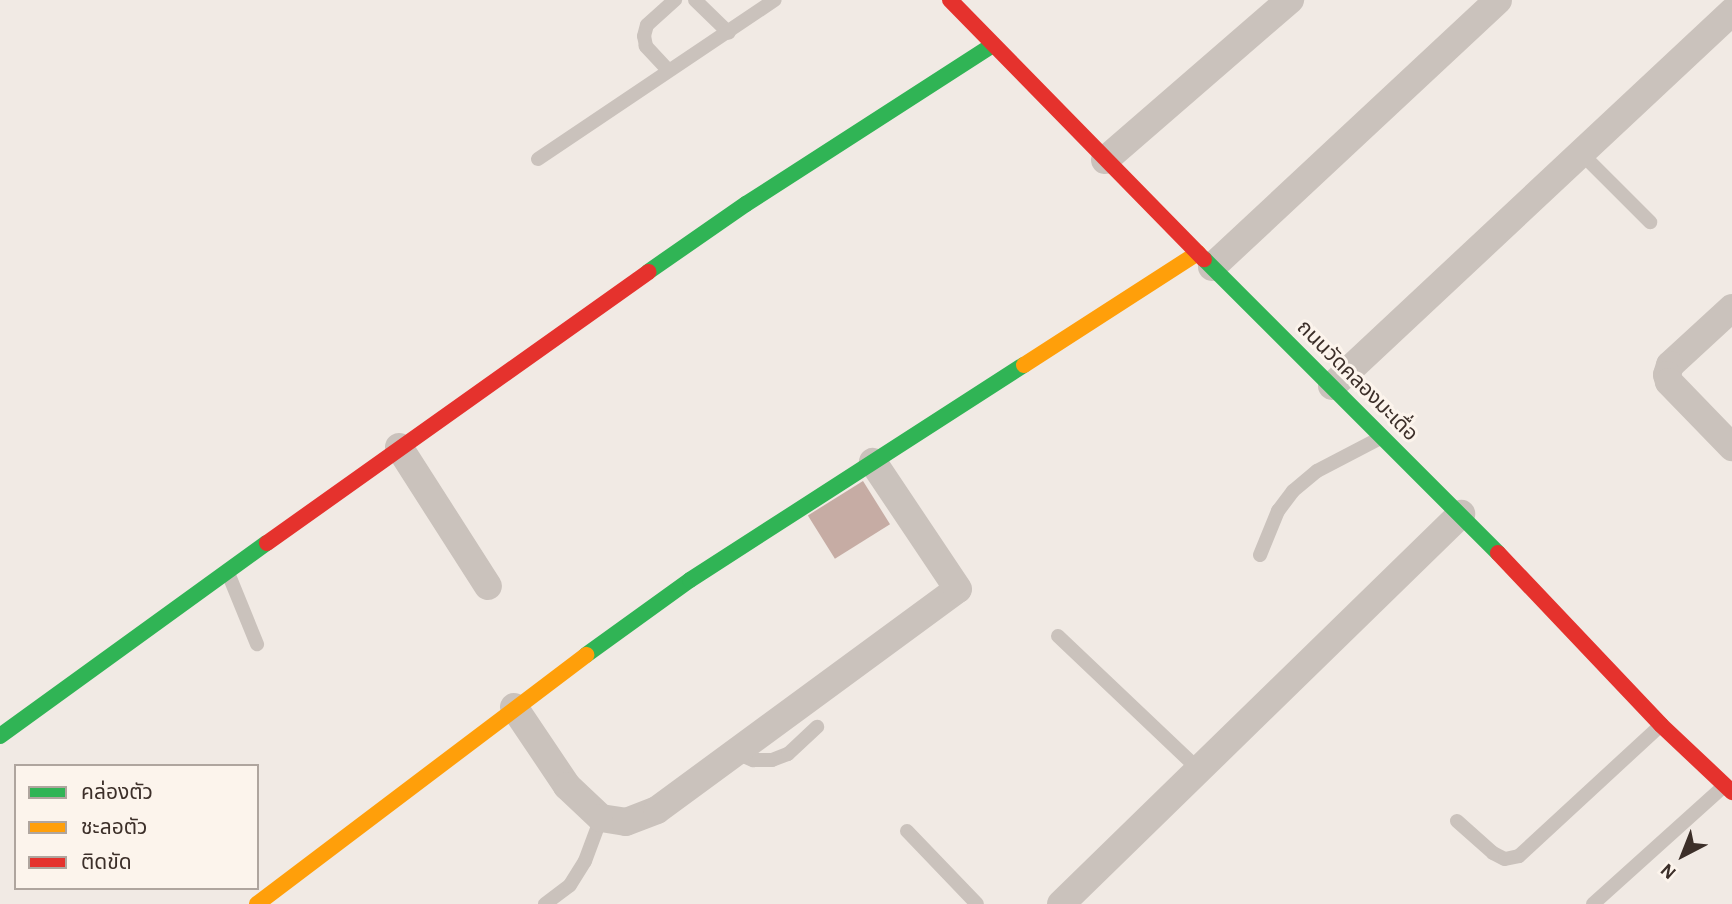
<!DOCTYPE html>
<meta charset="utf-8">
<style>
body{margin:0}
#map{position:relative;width:1732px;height:904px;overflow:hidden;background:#f1eae4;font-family:"Alegreya Sans","Noto Sans Thai",sans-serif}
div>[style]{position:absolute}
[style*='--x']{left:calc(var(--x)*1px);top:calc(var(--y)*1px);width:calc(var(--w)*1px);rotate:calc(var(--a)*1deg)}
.building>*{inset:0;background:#c6aca4;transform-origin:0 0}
.lane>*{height:14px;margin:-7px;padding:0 7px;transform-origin:7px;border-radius:7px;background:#cac2bc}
.street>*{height:28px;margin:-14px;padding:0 14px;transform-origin:14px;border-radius:14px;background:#cac2bc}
.fast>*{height:16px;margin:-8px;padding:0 8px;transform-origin:8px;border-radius:8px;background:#30b455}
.slow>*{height:16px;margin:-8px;padding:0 8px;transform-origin:8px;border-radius:8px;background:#ff9f0a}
.jam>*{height:16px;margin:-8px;padding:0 8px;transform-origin:8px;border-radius:8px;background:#e5322d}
span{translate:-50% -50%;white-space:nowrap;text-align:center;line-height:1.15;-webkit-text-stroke:6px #fcf4ec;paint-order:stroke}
.street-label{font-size:21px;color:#3c2f29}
.legend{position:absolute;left:14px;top:764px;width:245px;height:126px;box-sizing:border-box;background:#fcf4ec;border:2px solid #afa59e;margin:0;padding:9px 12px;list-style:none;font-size:21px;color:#3c2f29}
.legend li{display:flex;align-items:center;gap:14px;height:35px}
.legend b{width:35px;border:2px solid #afa59e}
.north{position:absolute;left:1648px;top:820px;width:70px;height:70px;-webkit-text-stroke:5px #fcf4ec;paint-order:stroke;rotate:222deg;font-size:19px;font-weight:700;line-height:28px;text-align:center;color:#3c2f29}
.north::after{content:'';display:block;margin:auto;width:24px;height:32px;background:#3c2f29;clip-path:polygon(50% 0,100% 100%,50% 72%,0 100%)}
</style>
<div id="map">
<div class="building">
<i style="left:863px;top:481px;width:51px;height:65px;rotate:58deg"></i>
</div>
<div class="lane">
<i style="--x:695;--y:0;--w:47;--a:44.1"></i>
<i style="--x:668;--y:70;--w:33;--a:-133"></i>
<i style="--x:646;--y:46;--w:10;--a:-101"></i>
<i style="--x:644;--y:36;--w:11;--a:-75"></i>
<i style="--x:647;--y:25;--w:38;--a:-42"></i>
<i style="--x:1581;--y:153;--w:98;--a:45"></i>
<i style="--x:538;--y:159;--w:285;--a:-33.9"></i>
<i style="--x:1260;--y:555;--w:48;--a:-67.8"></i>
<i style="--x:1278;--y:511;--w:25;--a:-53"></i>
<i style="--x:1293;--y:491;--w:31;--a:-40"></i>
<i style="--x:1317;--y:471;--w:73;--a:-27.6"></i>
<i style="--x:228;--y:573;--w:77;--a:67.8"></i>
<i style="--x:1058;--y:636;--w:195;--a:43.5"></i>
<i style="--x:734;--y:752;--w:21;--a:23"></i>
<i style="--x:753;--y:760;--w:19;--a:0"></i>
<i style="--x:772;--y:760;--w:17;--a:-21"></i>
<i style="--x:788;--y:754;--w:40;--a:-43"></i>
<i style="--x:1457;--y:821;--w:48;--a:41.6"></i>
<i style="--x:1493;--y:853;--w:13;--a:27"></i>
<i style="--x:1505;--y:859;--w:14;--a:-12"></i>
<i style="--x:1519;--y:856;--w:192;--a:-42.7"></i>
<i style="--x:907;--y:831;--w:101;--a:46.2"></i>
<i style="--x:545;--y:904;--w:31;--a:-37"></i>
<i style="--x:570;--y:885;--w:28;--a:-58"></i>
<i style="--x:585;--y:861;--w:46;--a:-69.6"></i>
<i style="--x:1593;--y:904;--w:176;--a:-42"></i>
</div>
<div class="street">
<i style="--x:1105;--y:160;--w:245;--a:-40.9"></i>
<i style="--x:1212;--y:267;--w:391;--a:-43"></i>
<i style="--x:1732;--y:308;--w:84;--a:137.4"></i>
<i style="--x:1670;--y:365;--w:10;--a:107"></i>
<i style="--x:1667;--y:375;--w:7;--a:74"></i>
<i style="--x:1669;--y:382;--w:91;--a:45.9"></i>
<i style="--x:1332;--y:386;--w:548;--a:-43.08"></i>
<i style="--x:399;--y:447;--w:165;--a:57.4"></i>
<i style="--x:514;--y:707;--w:95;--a:56.1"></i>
<i style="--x:567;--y:786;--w:47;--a:43.3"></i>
<i style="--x:601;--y:818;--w:25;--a:9"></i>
<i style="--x:626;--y:822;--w:33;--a:-21"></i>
<i style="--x:657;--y:810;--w:373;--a:-36.3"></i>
<i style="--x:958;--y:589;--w:153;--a:-123.8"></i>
<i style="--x:1061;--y:904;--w:559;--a:-44.27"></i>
</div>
<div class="fast">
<i style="--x:1204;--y:259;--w:416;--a:45"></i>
<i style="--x:648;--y:272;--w:119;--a:-34.8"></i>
<i style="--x:746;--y:204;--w:294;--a:-32.8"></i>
<i style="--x:586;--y:655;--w:128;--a:-35.8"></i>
<i style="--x:690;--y:580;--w:397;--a:-32.8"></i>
<i style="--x:0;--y:736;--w:329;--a:-35.9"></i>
</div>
<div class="slow">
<i style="--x:1024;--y:365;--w:207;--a:-32.8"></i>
<i style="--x:257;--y:904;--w:413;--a:-37.1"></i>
</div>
<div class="jam">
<i style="--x:950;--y:0;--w:363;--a:45.6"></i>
<i style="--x:267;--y:543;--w:468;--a:-35.4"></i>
<i style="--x:1498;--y:553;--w:237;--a:46.5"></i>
<i style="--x:1661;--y:725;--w:98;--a:43.3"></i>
</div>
<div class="street-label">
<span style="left:1357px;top:381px;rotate:45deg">ถนนวัดคลองมะเดื่อ</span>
</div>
<ul class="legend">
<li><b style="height:9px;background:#30b455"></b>คล่องตัว</li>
<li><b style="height:9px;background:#ff9f0a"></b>ชะลอตัว</li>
<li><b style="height:9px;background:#e5322d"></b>ติดขัด</li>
</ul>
<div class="north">N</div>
</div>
